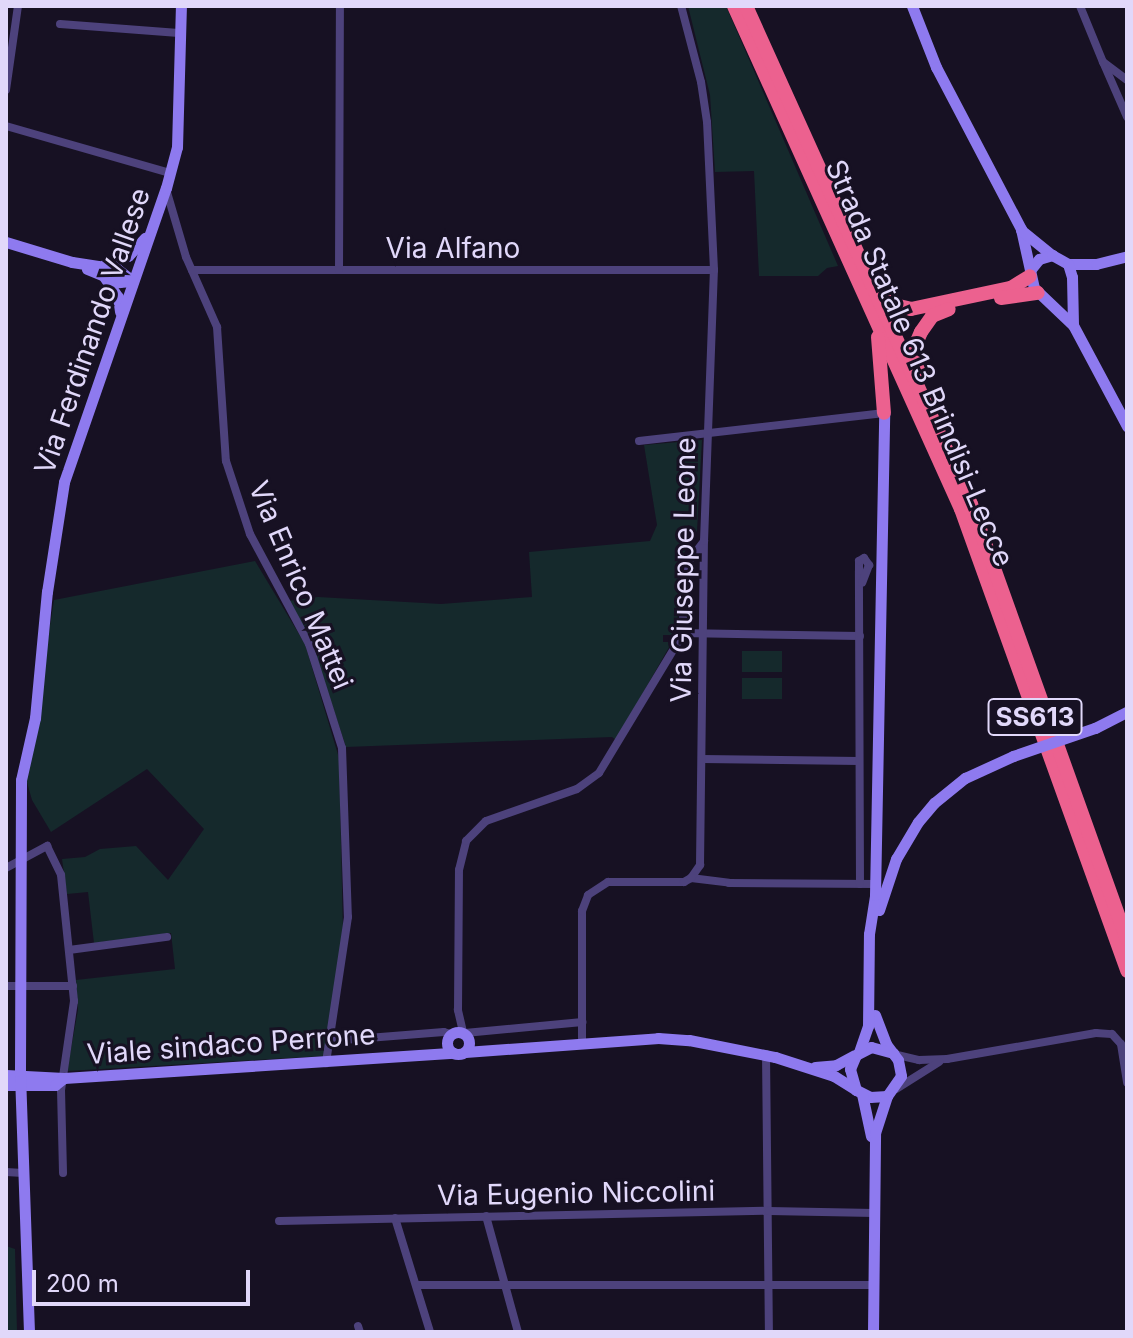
<!DOCTYPE html>
<style>
body{margin:0}
#map{position:relative;width:1133px;height:1338px;overflow:hidden;background:#171123;font-family:Inter,sans-serif}
div>[style]{position:absolute}
[style*='--x']{left:calc(var(--x)*1px);top:calc(var(--y)*1px);width:calc(var(--w)*1px);rotate:calc(var(--a)*1deg)}
.green>*{inset:0;background:#15292c;transform-origin:0 0}
.street>*{height:8px;margin:-4px;padding:0 4px;transform-origin:4px;border-radius:4px;background:#4d427c}
.secondary>*{height:11px;margin:-5.5px;padding:0 5.5px;transform-origin:5.5px;border-radius:5.5px;background:#8e7aef}
.secondary>.ring{margin:-5.5px;padding:0;box-sizing:content-box;background:none;border:11px solid #8e7aef;border-radius:50%}
.highway>*{height:14px;margin:-7px;padding:0 7px;transform-origin:7px;border-radius:7px;background:#ec618f}
.secondary-bridge>*{height:11px;margin:-5.5px;padding:0 5.5px;transform-origin:5.5px;border-radius:5.5px;background:#8e7aef}
span{translate:-50% -50%;white-space:nowrap;text-align:center;line-height:1.15;-webkit-text-stroke:6px #171123;paint-order:stroke}
.shield-label span{padding:2px 6px;background:#171123;border:2px solid;border-radius:6px;-webkit-text-stroke-width:0}
.shield-label{font-size:26px;color:#e1d8fa;font-weight:700}
.street-label{font-size:28px;color:#e1d8fa}
.frame{position:absolute;inset:0;border:8px solid #e1d8fa;pointer-events:none}
.scale{position:absolute;left:32px;top:1270px;width:218px;height:36px;box-sizing:border-box;border:4px solid #e1d8fa;border-top:0;padding-left:10px;font-size:24px;line-height:28px;white-space:nowrap;color:#e1d8fa;-webkit-text-stroke:6px #171123;paint-order:stroke}
</style>
<div id="map">
<div class="green">
<i style="clip-path:polygon(688px 6px,726px 6px,838px 266px,827px 268px,818px 276px,759px 276px,754px 171px,715px 172px,710px 95px)"></i>
<i style="clip-path:polygon(702px 440px,697px 531px,681px 558px,677px 627px,675px 635px,663px 635px,663px 642px,672px 642px,616px 740px,612px 737px,346px 747px,311px 641px,288px 601px,318px 597px,441px 604px,532px 597px,529px 552px,650px 541px,657px 525px,644px 445px)"></i>
<i style="clip-path:polygon(255px 561px,305px 644px,339px 758px,343px 931px,324px 1056px,67px 1071px,78px 1010px,76px 980px,175px 969px,171px 933px,94px 943px,88px 892px,67px 894px,62px 859px,85px 857px,100px 849px,136px 846px,168px 880px,204px 829px,147px 769px,51px 832px,32px 800px,26px 779px,54px 600px)"></i>
<i style="left:742px;top:651px;width:40px;height:21px"></i>
<i style="left:742px;top:678px;width:40px;height:21px"></i>
<i style="clip-path:polygon(6px 1246px,15px 1249px,17px 1332px,6px 1332px)"></i>
</div>
<div class="street">
<i style="--x:1080;--y:6;--w:61;--a:67.7"></i>
<i style="--x:60;--y:24;--w:119;--a:4.3"></i>
<i style="--x:1127;--y:80;--w:30;--a:-143"></i>
<i style="--x:1103;--y:62;--w:60;--a:66.4"></i>
<i style="--x:6;--y:90;--w:85;--a:-81.9"></i>
<i style="--x:6;--y:126;--w:171;--a:16"></i>
<i style="--x:166;--y:189;--w:71;--a:73.6"></i>
<i style="--x:186;--y:257;--w:77;--a:66.1"></i>
<i style="--x:217;--y:327;--w:134;--a:86.2"></i>
<i style="--x:226;--y:461;--w:77;--a:71.8"></i>
<i style="--x:250;--y:534;--w:125;--a:61.8"></i>
<i style="--x:309;--y:644;--w:109;--a:72.4"></i>
<i style="--x:342;--y:748;--w:169;--a:88"></i>
<i style="--x:348;--y:917;--w:148;--a:98.6"></i>
<i style="--x:192;--y:270;--w:522;--a:0"></i>
<i style="--x:339;--y:270;--w:264;--a:-89.8"></i>
<i style="--x:639;--y:441;--w:247;--a:-6.5"></i>
<i style="--x:682;--y:633;--w:178;--a:1"></i>
<i style="--x:702;--y:759;--w:157;--a:0.7"></i>
<i style="--x:6;--y:868;--w:47;--a:-28.2"></i>
<i style="--x:47;--y:846;--w:32;--a:64"></i>
<i style="--x:61;--y:875;--w:127;--a:84.1"></i>
<i style="--x:74;--y:1001;--w:90;--a:98.3"></i>
<i style="--x:61;--y:1090;--w:83;--a:88.6"></i>
<i style="--x:691;--y:878;--w:38;--a:7"></i>
<i style="--x:729;--y:883;--w:146;--a:0.4"></i>
<i style="--x:860;--y:884;--w:313;--a:-90.2"></i>
<i style="--x:859;--y:571;--w:10;--a:-90"></i>
<i style="--x:859;--y:561;--w:6;--a:-31"></i>
<i style="--x:864;--y:558;--w:9;--a:54"></i>
<i style="--x:869;--y:565;--w:19;--a:111"></i>
<i style="--x:69;--y:950;--w:99;--a:-7.6"></i>
<i style="--x:6;--y:986;--w:67;--a:0"></i>
<i style="--x:463;--y:1032;--w:23;--a:-103"></i>
<i style="--x:458;--y:1010;--w:140;--a:-89.6"></i>
<i style="--x:459;--y:870;--w:30;--a:-76"></i>
<i style="--x:466;--y:841;--w:28;--a:-45"></i>
<i style="--x:486;--y:821;--w:96;--a:-19.4"></i>
<i style="--x:577;--y:789;--w:27;--a:-36"></i>
<i style="--x:599;--y:773;--w:159;--a:-58.9"></i>
<i style="--x:681;--y:637;--w:76;--a:-84"></i>
<i style="--x:689;--y:561;--w:25;--a:-53"></i>
<i style="--x:465;--y:1033;--w:118;--a:-5.4"></i>
<i style="--x:330;--y:1041;--w:114;--a:-4.5"></i>
<i style="--x:444;--y:1032;--w:6;--a:18"></i>
<i style="--x:582;--y:1043;--w:132;--a:-90"></i>
<i style="--x:582;--y:911;--w:17;--a:-69"></i>
<i style="--x:588;--y:895;--w:24;--a:-33"></i>
<i style="--x:608;--y:882;--w:76;--a:0"></i>
<i style="--x:684;--y:882;--w:8;--a:-30"></i>
<i style="--x:691;--y:878;--w:16;--a:-55"></i>
<i style="--x:700;--y:865;--w:324;--a:-89.3"></i>
<i style="--x:704;--y:541;--w:271;--a:-87.9"></i>
<i style="--x:714;--y:270;--w:148;--a:-92.7"></i>
<i style="--x:707;--y:122;--w:40;--a:-98.5"></i>
<i style="--x:701;--y:82;--w:79;--a:-104.7"></i>
<i style="--x:766;--y:1054;--w:278;--a:89.4"></i>
<i style="--x:893;--y:1054;--w:27;--a:13"></i>
<i style="--x:919;--y:1060;--w:28;--a:-2"></i>
<i style="--x:947;--y:1059;--w:151;--a:-9.9"></i>
<i style="--x:1096;--y:1033;--w:16;--a:4"></i>
<i style="--x:1112;--y:1034;--w:13;--a:48"></i>
<i style="--x:1121;--y:1044;--w:39;--a:81"></i>
<i style="--x:896;--y:1089;--w:51;--a:-32.1"></i>
<i style="--x:6;--y:1172;--w:17;--a:3"></i>
<i style="--x:486;--y:1216;--w:120;--a:74.6"></i>
<i style="--x:395;--y:1218;--w:119;--a:72.9"></i>
<i style="--x:279;--y:1221;--w:490;--a:-1.2"></i>
<i style="--x:769;--y:1211;--w:105;--a:1.1"></i>
<i style="--x:417;--y:1285;--w:456;--a:0"></i>
<i style="--x:358;--y:1326;--w:6;--a:72"></i>
</div>
<div class="secondary">
<i style="--x:912;--y:6;--w:66;--a:68.5"></i>
<i style="--x:936;--y:67;--w:183;--a:62.3"></i>
<i style="--x:1021;--y:229;--w:60;--a:77.6"></i>
<i style="--x:1034;--y:288;--w:54;--a:43.5"></i>
<i style="--x:1073;--y:325;--w:115;--a:61.9"></i>
<i style="--x:1021;--y:230;--w:40;--a:39"></i>
<i style="--x:6;--y:242;--w:69;--a:16.9"></i>
<i style="--x:72;--y:262;--w:46;--a:8.8"></i>
<i style="--x:117;--y:269;--w:20;--a:37"></i>
<i style="--x:1068;--y:264;--w:28;--a:0"></i>
<i style="--x:1096;--y:264;--w:32;--a:-14"></i>
<i style="--x:104;--y:265;--w:26;--a:-21"></i>
<i style="--x:128;--y:256;--w:25;--a:-47"></i>
<i style="--x:87;--y:269;--w:35;--a:22"></i>
<i style="--x:119;--y:282;--w:14;--a:-4"></i>
<i style="--x:1031;--y:269;--w:13;--a:-51"></i>
<i style="--x:1039;--y:259;--w:14;--a:-17"></i>
<i style="--x:1052;--y:255;--w:18;--a:29"></i>
<i style="--x:1068;--y:264;--w:14;--a:73"></i>
<i style="--x:1072;--y:277;--w:47;--a:88.8"></i>
<i style="--x:105;--y:278;--w:23;--a:56"></i>
<i style="--x:118;--y:297;--w:15;--a:82"></i>
<i style="--x:1095;--y:728;--w:36;--a:-27"></i>
<i style="--x:879;--y:910;--w:54;--a:-71.6"></i>
<i style="--x:896;--y:859;--w:43;--a:-59.3"></i>
<i style="--x:918;--y:822;--w:25;--a:-50"></i>
<i style="--x:934;--y:803;--w:40;--a:-39"></i>
<i style="--x:965;--y:778;--w:53;--a:-24.6"></i>
<i style="--x:875;--y:1015;--w:31;--a:69"></i>
<i style="--x:886;--y:1044;--w:20;--a:53"></i>
<i style="--x:898;--y:1060;--w:16;--a:79"></i>
<i style="--x:901;--y:1076;--w:24;--a:125"></i>
<i style="--x:887;--y:1096;--w:17;--a:177"></i>
<i style="--x:870;--y:1097;--w:16;--a:-153"></i>
<i style="--x:856;--y:1090;--w:22;--a:-106"></i>
<i style="--x:850;--y:1069;--w:15;--a:-67"></i>
<i style="--x:856;--y:1055;--w:17;--a:-28"></i>
<i style="--x:871;--y:1047;--w:23;--a:15"></i>
<i class="ring" style="left:447px;top:1032px;width:11px;height:11px"></i>
<i style="--x:465;--y:1052;--w:194;--a:-4.1"></i>
<i style="--x:658;--y:1038;--w:31;--a:4"></i>
<i style="--x:689;--y:1040;--w:88;--a:11.2"></i>
<i style="--x:775;--y:1057;--w:62;--a:17.9"></i>
<i style="--x:834;--y:1076;--w:26;--a:32"></i>
<i style="--x:859;--y:1052;--w:28;--a:-71"></i>
<i style="--x:868;--y:1026;--w:92;--a:-89.4"></i>
<i style="--x:869;--y:934;--w:39;--a:-81"></i>
<i style="--x:875;--y:895;--w:482;--a:-88.9"></i>
<i style="--x:815;--y:1067;--w:21;--a:-5"></i>
<i style="--x:836;--y:1065;--w:21;--a:-28"></i>
<i style="--x:6;--y:1075;--w:58;--a:3"></i>
<i style="--x:64;--y:1078;--w:390;--a:-3.7"></i>
<i style="--x:6;--y:1085;--w:49;--a:0"></i>
<i style="--x:55;--y:1085;--w:11;--a:-38"></i>
<i style="--x:862;--y:1094;--w:43;--a:77.9"></i>
<i style="--x:29;--y:1332;--w:261;--a:-92"></i>
<i style="--x:20;--y:1071;--w:291;--a:-89.8"></i>
<i style="--x:21;--y:780;--w:64;--a:-77.3"></i>
<i style="--x:35;--y:718;--w:127;--a:-84.6"></i>
<i style="--x:47;--y:592;--w:111;--a:-81.2"></i>
<i style="--x:64;--y:482;--w:311;--a:-70.9"></i>
<i style="--x:166;--y:188;--w:42;--a:-75"></i>
<i style="--x:177;--y:147;--w:141;--a:-88.4"></i>
<i style="--x:873;--y:1332;--w:199;--a:-89.4"></i>
<i style="--x:875;--y:1133;--w:39;--a:-72"></i>
</div>
<div class="highway">
<i style="--x:734;--y:6;--w:552;--a:65.71"></i>
<i style="--x:961;--y:509;--w:491;--a:70.2"></i>
<i style="--x:746;--y:6;--w:546;--a:65.69"></i>
<i style="--x:971;--y:504;--w:462;--a:70.3"></i>
<i style="--x:882;--y:288;--w:10;--a:66"></i>
<i style="--x:886;--y:297;--w:16;--a:35"></i>
<i style="--x:899;--y:306;--w:12;--a:14"></i>
<i style="--x:911;--y:309;--w:102;--a:-11.9"></i>
<i style="--x:1011;--y:288;--w:22;--a:-32"></i>
<i style="--x:1001;--y:298;--w:37;--a:-8"></i>
<i style="--x:878;--y:337;--w:76;--a:85.5"></i>
<i style="--x:922;--y:375;--w:30;--a:-104"></i>
<i style="--x:915;--y:346;--w:15;--a:-67"></i>
<i style="--x:921;--y:332;--w:19;--a:-55"></i>
<i style="--x:932;--y:316;--w:18;--a:-22"></i>
</div>
<div class="secondary-bridge">
<i style="--x:1013;--y:756;--w:87;--a:-18.9"></i>
</div>
<div class="shield-label">
<span style="left:1035px;top:717px">SS613</span>
</div>
<div class="street-label">
<span style="left:453px;top:248px">Via Alfano</span>
<span style="left:92px;top:331px;rotate:-71deg">Via Ferdinando Vallese</span>
<span style="left:920px;top:363px;rotate:67deg">Strada Statale 613 Brindisi-Lecce</span>
<span style="left:683px;top:570px;rotate:-89deg">Via Giuseppe Leone</span>
<span style="left:301px;top:585px;rotate:67deg">Via Enrico Mattei</span>
<span style="left:231px;top:1044px;rotate:-4deg">Viale sindaco Perrone</span>
<span style="left:576px;top:1193px;rotate:-1deg">Via Eugenio Niccolini</span>
</div>
<div class="frame"></div>
<div class="scale">200 m</div>
</div>
